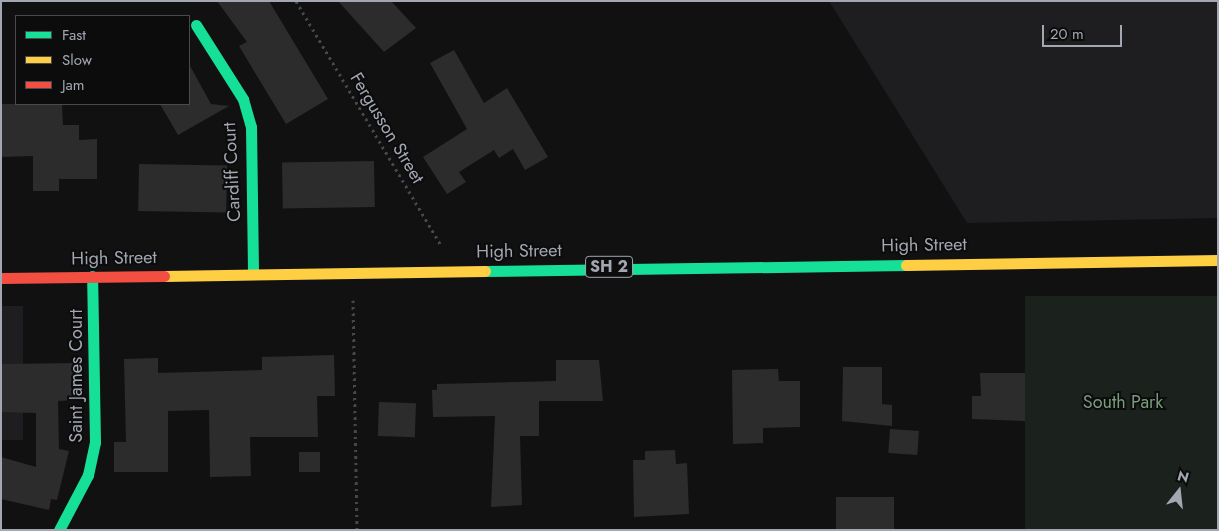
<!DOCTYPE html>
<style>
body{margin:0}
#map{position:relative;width:1219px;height:531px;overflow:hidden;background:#111112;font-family:Jost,sans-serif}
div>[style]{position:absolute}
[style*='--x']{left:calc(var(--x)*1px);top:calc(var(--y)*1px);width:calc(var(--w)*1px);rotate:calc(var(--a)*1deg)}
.built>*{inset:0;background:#1e1e20;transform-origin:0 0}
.green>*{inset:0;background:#1b211c;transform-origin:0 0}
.building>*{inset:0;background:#2c2c2d;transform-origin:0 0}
.path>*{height:3px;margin-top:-1.5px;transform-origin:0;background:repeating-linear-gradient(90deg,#47484c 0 2.5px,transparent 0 6.5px)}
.fast>*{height:11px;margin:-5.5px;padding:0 5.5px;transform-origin:5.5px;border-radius:5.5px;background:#16e098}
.slow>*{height:11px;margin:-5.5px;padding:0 5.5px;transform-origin:5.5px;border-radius:5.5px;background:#ffcf43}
.jam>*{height:11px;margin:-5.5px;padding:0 5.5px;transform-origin:5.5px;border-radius:5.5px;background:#f24e42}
span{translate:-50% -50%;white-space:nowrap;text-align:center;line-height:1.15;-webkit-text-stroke:4px #0c0c0d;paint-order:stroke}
.shield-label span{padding:1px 4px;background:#0c0c0d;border:1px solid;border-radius:4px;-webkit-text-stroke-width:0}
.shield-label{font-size:16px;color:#a3a7b2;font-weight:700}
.street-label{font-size:18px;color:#a3a7b2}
.park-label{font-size:18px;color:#7a9c7d}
.frame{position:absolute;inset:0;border:2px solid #a3a7b2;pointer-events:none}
.legend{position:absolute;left:15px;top:15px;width:175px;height:90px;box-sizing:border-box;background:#0c0c0d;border:1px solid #484a4f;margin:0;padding:6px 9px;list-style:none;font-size:15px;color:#a3a7b2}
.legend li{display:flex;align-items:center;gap:10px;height:25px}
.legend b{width:25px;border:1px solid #484a4f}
.north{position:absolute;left:1154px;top:466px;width:50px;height:50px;-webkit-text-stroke:4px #0c0c0d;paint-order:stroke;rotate:16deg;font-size:14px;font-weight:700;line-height:20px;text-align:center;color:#a3a7b2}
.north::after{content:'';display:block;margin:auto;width:18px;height:22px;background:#a3a7b2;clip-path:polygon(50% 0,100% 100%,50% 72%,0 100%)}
.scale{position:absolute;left:1042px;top:25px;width:80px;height:22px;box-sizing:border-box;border:2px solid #a3a7b2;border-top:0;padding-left:6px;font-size:15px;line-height:18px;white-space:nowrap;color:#a3a7b2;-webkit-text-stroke:4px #0c0c0d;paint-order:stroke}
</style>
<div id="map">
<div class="built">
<i style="clip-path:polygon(829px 1px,1218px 1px,1218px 218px,967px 223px)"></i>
<i style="left:1px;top:306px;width:22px;height:134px"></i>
</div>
<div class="green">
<i style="left:1025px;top:296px;width:193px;height:234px"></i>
</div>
<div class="building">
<i style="clip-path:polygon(217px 1px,269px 1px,328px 99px,286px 124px,239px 46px,247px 42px)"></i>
<i style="clip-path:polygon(338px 1px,391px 1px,416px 28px,384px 52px)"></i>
<i style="clip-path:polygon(454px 50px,484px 103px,507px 88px,548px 157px,525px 170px,513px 149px,499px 158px,494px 150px,459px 172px,466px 182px,447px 194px,423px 157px,467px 129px,430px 63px)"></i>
<i style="clip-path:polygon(189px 64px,211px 104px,229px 106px,178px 135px,160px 104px,189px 104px)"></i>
<i style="clip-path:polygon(1px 104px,62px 104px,63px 125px,79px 125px,79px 140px,97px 139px,97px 179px,59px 179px,59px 191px,33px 191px,33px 156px,1px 157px)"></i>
<i style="left:374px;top:161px;width:46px;height:92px;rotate:89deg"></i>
<i style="left:139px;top:164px;width:88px;height:47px;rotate:1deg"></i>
<i style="clip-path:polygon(334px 355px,335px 396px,317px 396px,318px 437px,250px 437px,251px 476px,210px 477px,209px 410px,168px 411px,168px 472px,114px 472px,114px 442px,126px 442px,124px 359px,158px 358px,158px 373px,262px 370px,262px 357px)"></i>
<i style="clip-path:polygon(556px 360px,599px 360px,603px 401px,539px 401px,539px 436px,520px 436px,522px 505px,491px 507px,495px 416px,433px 417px,432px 390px,437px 390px,437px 384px,556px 381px)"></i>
<i style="clip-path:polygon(78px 363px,79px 400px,58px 401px,59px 449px,69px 451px,57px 500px,51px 499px,49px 510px,1px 499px,1px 457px,36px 467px,36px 413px,1px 412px,1px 364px)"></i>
<i style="clip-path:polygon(843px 367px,882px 367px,882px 404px,892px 405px,892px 426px,842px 421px)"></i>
<i style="clip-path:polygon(778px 369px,779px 381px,800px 381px,800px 427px,763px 428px,763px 443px,733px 444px,732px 370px)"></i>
<i style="clip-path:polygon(980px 373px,1025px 373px,1025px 421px,972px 419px,972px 396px,981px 396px)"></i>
<i style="left:379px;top:402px;width:37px;height:34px;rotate:2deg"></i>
<i style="left:890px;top:429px;width:29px;height:24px;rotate:4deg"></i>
<i style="clip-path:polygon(675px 450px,676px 464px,687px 463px,689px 514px,634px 517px,633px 460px,645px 460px,645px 451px)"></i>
<i style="left:299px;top:452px;width:21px;height:20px"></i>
<i style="left:836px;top:497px;width:58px;height:33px"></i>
</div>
<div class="path">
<i style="--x:296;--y:1;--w:284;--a:59.3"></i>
<i style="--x:353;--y:300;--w:230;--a:89"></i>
</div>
<div class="fast">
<i style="--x:196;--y:25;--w:88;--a:57.6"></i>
<i style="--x:243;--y:99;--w:29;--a:74"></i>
<i style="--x:251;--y:127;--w:145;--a:89.2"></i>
<i style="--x:485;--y:271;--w:421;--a:-0.8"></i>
<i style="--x:59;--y:530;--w:62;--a:-62.2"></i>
<i style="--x:88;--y:475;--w:34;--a:-78"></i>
<i style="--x:95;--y:442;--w:166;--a:-91"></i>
</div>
<div class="slow">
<i style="--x:906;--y:265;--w:312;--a:-0.9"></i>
<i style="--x:164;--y:276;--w:321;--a:-0.9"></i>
</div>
<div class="jam">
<i style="--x:1;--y:278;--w:163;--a:-0.7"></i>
</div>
<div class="shield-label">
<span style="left:609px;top:267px">SH 2</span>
</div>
<div class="street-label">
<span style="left:387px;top:128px;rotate:59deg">Fergusson Street</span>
<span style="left:232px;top:172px;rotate:-93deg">Cardiff Court</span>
<span style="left:924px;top:245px;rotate:-1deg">High Street</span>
<span style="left:519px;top:251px;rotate:-1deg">High Street</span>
<span style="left:114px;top:258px;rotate:-1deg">High Street</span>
<span style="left:76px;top:376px;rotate:-90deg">Saint James Court</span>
</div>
<div class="park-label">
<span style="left:1123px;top:402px">South Park</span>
</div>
<div class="frame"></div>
<ul class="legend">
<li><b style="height:6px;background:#16e098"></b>Fast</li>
<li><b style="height:6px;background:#ffcf43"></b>Slow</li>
<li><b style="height:6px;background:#f24e42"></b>Jam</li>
</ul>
<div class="north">N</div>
<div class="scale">20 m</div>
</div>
